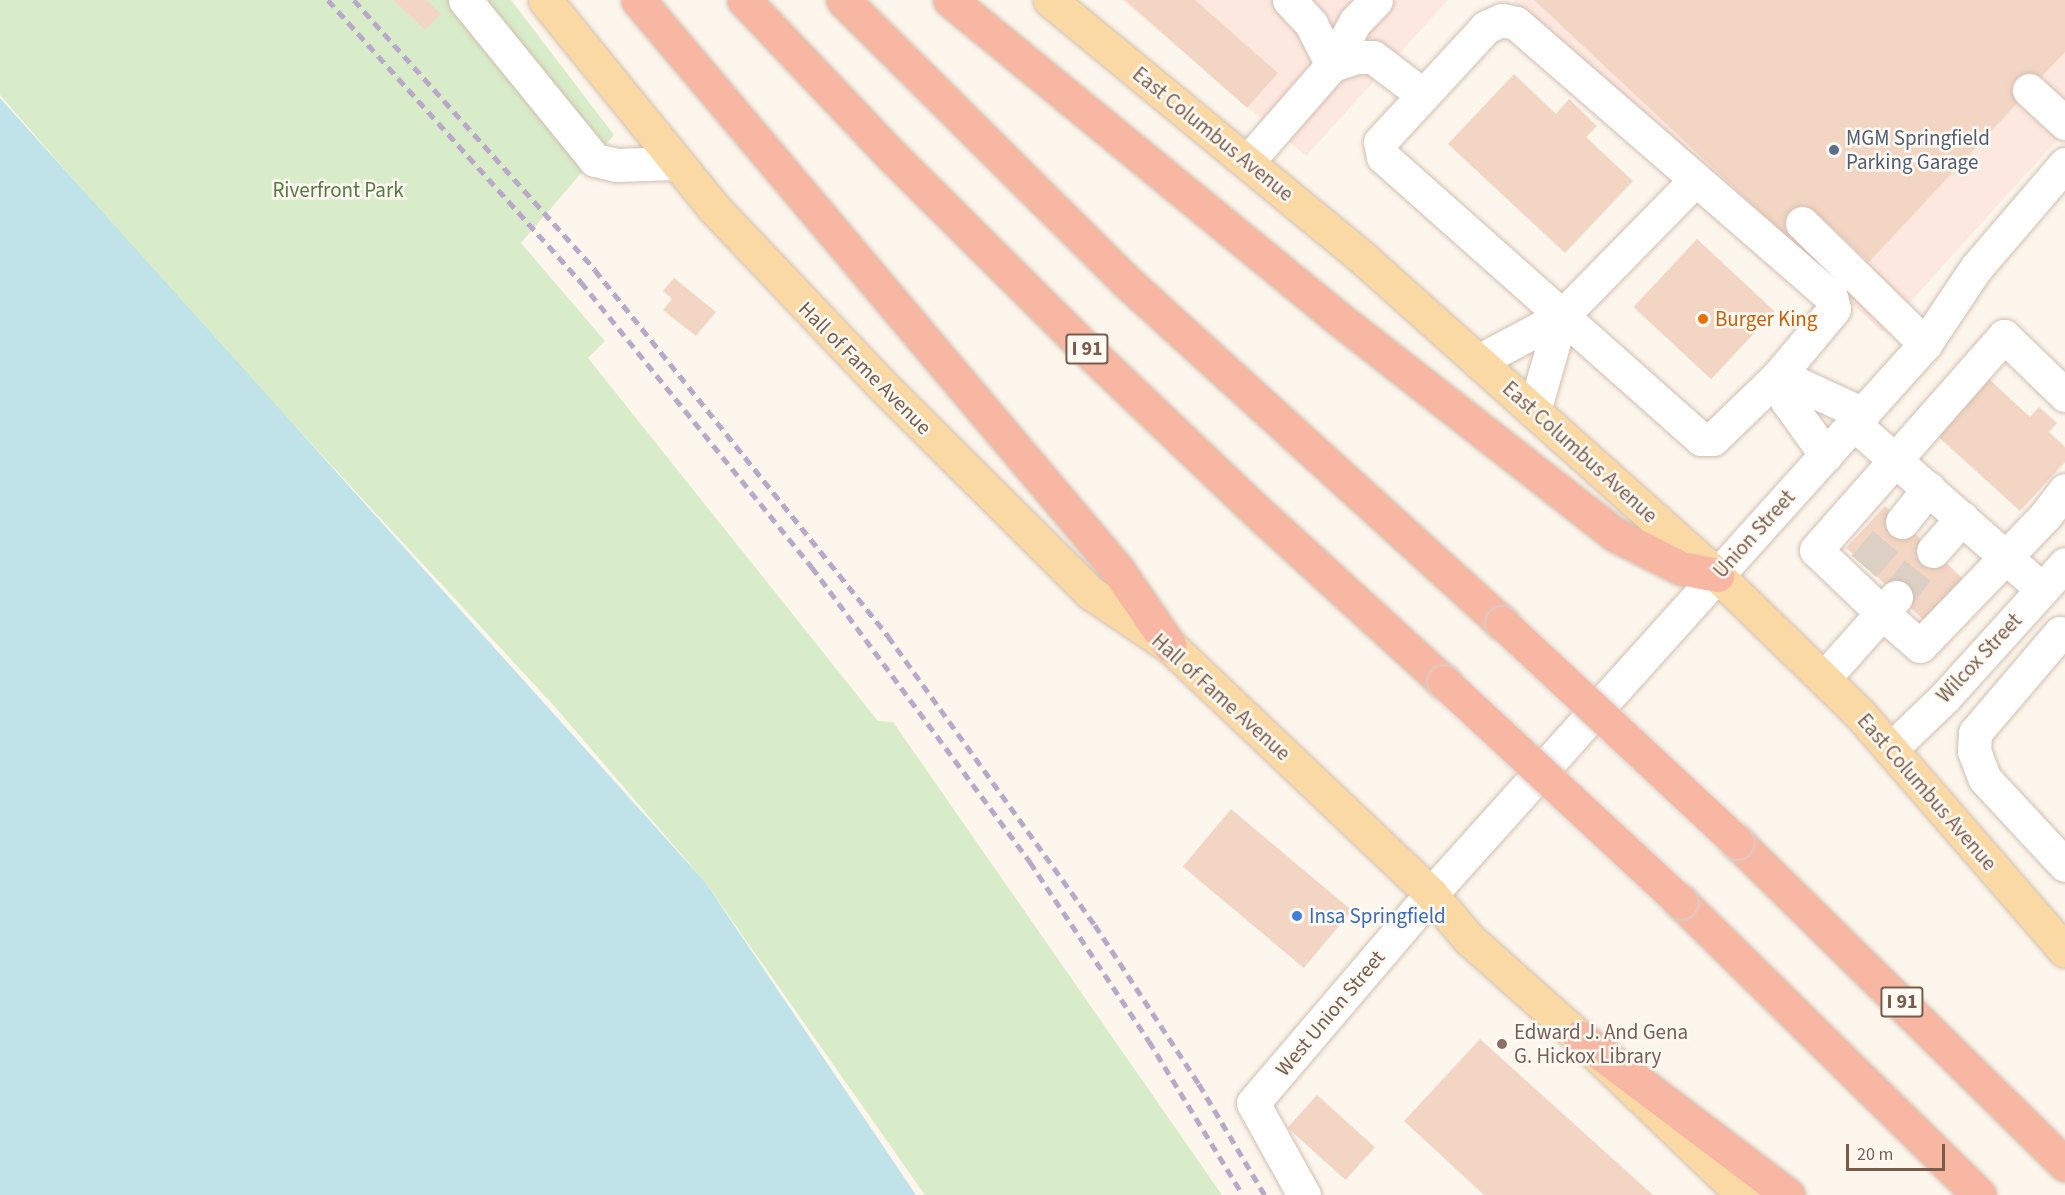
<!DOCTYPE html>
<style>
body{margin:0}
#map{position:relative;width:2065px;height:1195px;overflow:hidden;background:#fdf6ec;font-family:"Source Sans 3",sans-serif}
div>[style]{position:absolute}
[style*='--x']{left:calc(var(--x)*1px);top:calc(var(--y)*1px);width:calc(var(--w)*1px);rotate:calc(var(--a)*1deg)}
.commercial>*{inset:0;background:#fde8e0}
.green>*{inset:0;background:#d8ecc9}
.water>*{inset:0;background:#bfe3e8}
.building>*{inset:0;background:#f3d5c3;transform-origin:0 0}
.minor-tunnel>*{height:33px;margin-top:-16.5px;transform-origin:0;background:repeating-linear-gradient(90deg,#dcd0c4 0 33px,transparent 0 49px)}
.roads{filter:drop-shadow(0 0 2px #d1beb0) drop-shadow(0 0 2px #d1beb0)}
.minor>*{height:33px;margin:-16.5px;padding:0 16.5px;transform-origin:16.5px;border-radius:16.5px;background:#fff}
.major>*{height:33px;margin:-16.5px;padding:0 16.5px;transform-origin:16.5px;border-radius:16.5px;background:#fbd9a5}
.highway>*{height:33px;margin:-16.5px;padding:0 16.5px;transform-origin:16.5px;border-radius:16.5px;background:#f7b7a3}
.rail>*{height:4.5px;margin-top:-2.25px;transform-origin:0;background:repeating-linear-gradient(90deg,#b9a8c9 0 9px,transparent 0 15px)}
.bridges{filter:drop-shadow(0 0 2px #dad1cd) drop-shadow(0 0 2px #dad1cd)}
.highway-bridge>*{height:33px;margin:-16.5px;padding:0 16.5px;transform-origin:16.5px;border-radius:16.5px;background:#f7b7a3}
.dots>*{width:16px;height:16px;translate:-50% -50%;box-sizing:border-box;border:3px solid #fffaf3;border-radius:50%}
span{translate:-50% -50%;white-space:nowrap;text-align:center;line-height:1.15;-webkit-text-stroke:5px #fffaf3;paint-order:stroke}
.shield-label span{padding:2px 4px;background:#fffaf3;border:2px solid;border-radius:4px;-webkit-text-stroke-width:0}
.shield-label{font-size:20px;color:#7a5c4d;font-weight:700}
.street-label{font-size:21px;color:#7a5c4d}
.service-label{font-size:21px;color:#4e5e75}
.left{translate:0 -50%;text-align:left}
.park-label{font-size:21px;color:#537a41}
.food-label{font-size:21px;color:#c56008}
.shop-label{font-size:21px;color:#366cbe}
.education-label{font-size:21px;color:#785e54}
.scale{position:absolute;left:1846px;top:1144px;width:99px;height:27px;box-sizing:border-box;border:3px solid #7a5c4d;border-top:0;padding-left:8px;font-size:18px;line-height:21px;white-space:nowrap;color:#7a5c4d;-webkit-text-stroke:4px #fffaf3;paint-order:stroke}
</style>
<div id="map">
<div class="commercial">
<i style="clip-path:polygon(1122px 0,1448px 0,1306px 156px)"></i>
<i style="clip-path:polygon(1513px 0,2065px 0,2065px 131px,1883px 332px)"></i>
</div>
<div class="green">
<i style="clip-path:polygon(0 0,511px 0,614px 135px,521px 243px,605px 341px,588px 358px,878px 721px,893px 722px,1222px 1195px,925px 1195px,705px 882px,556px 708px,170px 291px,0 95px)"></i>
</div>
<div class="water">
<i style="clip-path:polygon(0 98px,705px 882px,916px 1195px,0 1195px)"></i>
</div>
<div class="building">
<i style="clip-path:polygon(393px 0,426px 0,441px 14px,425px 30px)"></i>
<i style="clip-path:polygon(1125px 0,1195px 0,1278px 73px,1247px 108px)"></i>
<i style="clip-path:polygon(1534px 0,2065px 0,2065px 52px,1869px 262px,1814px 211px,1788px 238px)"></i>
<i style="clip-path:polygon(1514px 74px,1556px 114px,1569px 99px,1597px 126px,1586px 137px,1633px 181px,1565px 253px,1448px 144px)"></i>
<i style="left:1697px;top:239px;width:106px;height:93px;rotate:43deg"></i>
<i style="clip-path:polygon(674px 278px,716px 312px,696px 336px,663px 310px,672px 299px,663px 291px)"></i>
<i style="clip-path:polygon(1989px 379px,2030px 417px,2039px 407px,2057px 423px,2049px 432px,2065px 447px,2065px 462px,2020px 511px,1933px 432px,1950px 423px)"></i>
<i style="left:1885px;top:506px;width:114px;height:57px;rotate:43deg"></i>
<i style="left:1231px;top:809px;width:158px;height:75px;rotate:40deg"></i>
<i style="clip-path:polygon(1480px 1039px,1653px 1195px,1484px 1195px,1404px 1121px)"></i>
<i style="left:1317px;top:1095px;width:78px;height:44px;rotate:42deg"></i>
</div>
<div class="minor-tunnel">
<i style="--x:1864;--y:566;--w:58;--a:-49.2"></i>
<i style="--x:1897;--y:596;--w:58;--a:-51.3"></i>
</div>
<div class="roads">
<div class="minor">
<i style="--x:465;--y:0;--w:206;--a:50.9"></i>
<i style="--x:595;--y:160;--w:22;--a:13"></i>
<i style="--x:616;--y:165;--w:60;--a:-1.9"></i>
<i style="--x:1289;--y:0;--w:33;--a:47"></i>
<i style="--x:1311;--y:24;--w:46;--a:62.9"></i>
<i style="--x:1502;--y:20;--w:14;--a:12"></i>
<i style="--x:1516;--y:23;--w:417;--a:41"></i>
<i style="--x:1831;--y:297;--w:12;--a:76"></i>
<i style="--x:1834;--y:309;--w:86;--a:129.8"></i>
<i style="--x:1779;--y:375;--w:92;--a:135.9"></i>
<i style="--x:1713;--y:439;--w:12;--a:180"></i>
<i style="--x:1701;--y:439;--w:425;--a:-138.4"></i>
<i style="--x:1383;--y:157;--w:15;--a:-101"></i>
<i style="--x:1380;--y:142;--w:156;--a:-47.3"></i>
<i style="--x:1486;--y:27;--w:17;--a:-24"></i>
<i style="--x:1332;--y:65;--w:25;--a:-18"></i>
<i style="--x:1356;--y:57;--w:17;--a:0"></i>
<i style="--x:1373;--y:57;--w:61;--a:37.1"></i>
<i style="--x:2029;--y:90;--w:49;--a:42.5"></i>
<i style="--x:1248;--y:161;--w:128;--a:-48.8"></i>
<i style="--x:1332;--y:65;--w:49;--a:-61.9"></i>
<i style="--x:1355;--y:22;--w:30;--a:-46"></i>
<i style="--x:1802;--y:223;--w:173;--a:44.5"></i>
<i style="--x:1561;--y:317;--w:190;--a:-45.6"></i>
<i style="--x:1478;--y:361;--w:94;--a:-27.9"></i>
<i style="--x:1561;--y:317;--w:98;--a:106"></i>
<i style="--x:1854;--y:424;--w:250;--a:41.3"></i>
<i style="--x:1826;--y:455;--w:67;--a:-125.8"></i>
<i style="--x:1787;--y:401;--w:27;--a:-107"></i>
<i style="--x:1779;--y:375;--w:93;--a:24.9"></i>
<i style="--x:1902;--y:522;--w:43;--a:-51.5"></i>
<i style="--x:1933;--y:551;--w:44;--a:-48.7"></i>
<i style="--x:1896;--y:597;--w:21;--a:131"></i>
<i style="--x:1882;--y:613;--w:50;--a:41"></i>
<i style="--x:1920;--y:646;--w:182;--a:-46.1"></i>
<i style="--x:2046;--y:515;--w:31;--a:-53"></i>
<i style="--x:2060;--y:633;--w:131;--a:130.4"></i>
<i style="--x:1975;--y:733;--w:18;--a:93"></i>
<i style="--x:1974;--y:751;--w:30;--a:69"></i>
<i style="--x:1985;--y:779;--w:117;--a:47.1"></i>
<i style="--x:1824;--y:678;--w:87;--a:-48.3"></i>
<i style="--x:1882;--y:613;--w:91;--a:-136.3"></i>
<i style="--x:1816;--y:550;--w:285;--a:-48.7"></i>
<i style="--x:2004;--y:336;--w:85;--a:44"></i>
<i style="--x:1891;--y:749;--w:75;--a:-43.9"></i>
<i style="--x:1945;--y:697;--w:179;--a:-47.9"></i>
<i style="--x:1304;--y:1195;--w:105;--a:-119"></i>
<i style="--x:1253;--y:1103;--w:275;--a:-49.6"></i>
<i style="--x:1431;--y:894;--w:739;--a:-48.07"></i>
<i style="--x:1925;--y:344;--w:92;--a:-56.1"></i>
<i style="--x:1976;--y:268;--w:137;--a:-49.4"></i>
</div>
<div class="major">
<i style="--x:545;--y:0;--w:268;--a:50.9"></i>
<i style="--x:714;--y:208;--w:243;--a:46.5"></i>
<i style="--x:881;--y:384;--w:296;--a:44.9"></i>
<i style="--x:1091;--y:593;--w:95;--a:33.9"></i>
<i style="--x:1170;--y:646;--w:360;--a:43.5"></i>
<i style="--x:1431;--y:894;--w:59;--a:49.8"></i>
<i style="--x:1469;--y:939;--w:147;--a:41.7"></i>
<i style="--x:1579;--y:1037;--w:228;--a:43.9"></i>
<i style="--x:1050;--y:0;--w:408;--a:39.5"></i>
<i style="--x:1365;--y:260;--w:472;--a:41.8"></i>
<i style="--x:1717;--y:575;--w:199;--a:44.2"></i>
<i style="--x:1860;--y:714;--w:313;--a:49.1"></i>
</div>
<div class="highway">
<i style="--x:638;--y:0;--w:744;--a:49.91"></i>
<i style="--x:1117;--y:569;--w:93;--a:55.5"></i>
<i style="--x:744;--y:0;--w:216;--a:46.5"></i>
<i style="--x:893;--y:157;--w:258;--a:44.8"></i>
<i style="--x:1076;--y:339;--w:257;--a:43.6"></i>
<i style="--x:1262;--y:516;--w:246;--a:42.4"></i>
<i style="--x:843;--y:0;--w:402;--a:44.8"></i>
<i style="--x:1128;--y:283;--w:505;--a:42.27"></i>
<i style="--x:950;--y:0;--w:503;--a:39.35"></i>
<i style="--x:1339;--y:319;--w:349;--a:38"></i>
<i style="--x:1614;--y:534;--w:75;--a:26.9"></i>
<i style="--x:1681;--y:568;--w:37;--a:11"></i>
<i style="--x:1737;--y:842;--w:460;--a:44.5"></i>
<i style="--x:1681;--y:902;--w:418;--a:44.5"></i>
<i style="--x:1579;--y:1037;--w:262;--a:37.1"></i>
</div>
</div>
<div class="rail">
<i style="--x:328;--y:0;--w:379;--a:48.1"></i>
<i style="--x:581;--y:282;--w:367;--a:51"></i>
<i style="--x:812;--y:567;--w:367;--a:53.5"></i>
<i style="--x:1030;--y:862;--w:215;--a:56.4"></i>
<i style="--x:1149;--y:1041;--w:180;--a:58.6"></i>
<i style="--x:354;--y:0;--w:362;--a:48.2"></i>
<i style="--x:595;--y:270;--w:469;--a:51.3"></i>
<i style="--x:888;--y:636;--w:355;--a:54.4"></i>
<i style="--x:1095;--y:925;--w:190;--a:56.8"></i>
<i style="--x:1199;--y:1084;--w:129;--a:59.3"></i>
</div>
<div class="bridges">
<div class="highway-bridge">
<i style="--x:1502;--y:623;--w:321;--a:43"></i>
<i style="--x:1444;--y:682;--w:323;--a:42.9"></i>
</div>
</div>
<div class="dots">
<i style="left:1834px;top:150px;background:#5c6f8a"></i>
<i style="left:1703px;top:319px;background:#e8710a"></i>
<i style="left:1297px;top:916px;background:#3f7fe0"></i>
<i style="left:1502px;top:1044px;background:#8d6e63"></i>
</div>
<div class="shield-label">
<span style="left:1087px;top:349px">I 91</span>
<span style="left:1902px;top:1002px">I 91</span>
</div>
<div class="street-label">
<span style="left:1213px;top:134px;rotate:39deg">East Columbus Avenue</span>
<span style="left:865px;top:368px;rotate:45deg">Hall of Fame Avenue</span>
<span style="left:1580px;top:452px;rotate:42deg">East Columbus Avenue</span>
<span style="left:1754px;top:534px;rotate:-48deg">Union Street</span>
<span style="left:1979px;top:658px;rotate:-47deg">Wilcox Street</span>
<span style="left:1221px;top:697px;rotate:42deg">Hall of Fame Avenue</span>
<span style="left:1927px;top:792px;rotate:49deg">East Columbus Avenue</span>
<span style="left:1330px;top:1013px;rotate:-50deg">West Union Street</span>
</div>
<div class="service-label">
<span class="left" style="left:1846px;top:150px">MGM Springfield<br>Parking Garage</span>
</div>
<div class="park-label">
<span style="left:338px;top:190px">Riverfront Park</span>
</div>
<div class="food-label">
<span class="left" style="left:1715px;top:319px">Burger King</span>
</div>
<div class="shop-label">
<span class="left" style="left:1309px;top:916px">Insa Springfield</span>
</div>
<div class="education-label">
<span class="left" style="left:1514px;top:1044px">Edward J. And Gena<br>G. Hickox Library</span>
</div>
<div class="scale">20 m</div>
</div>
